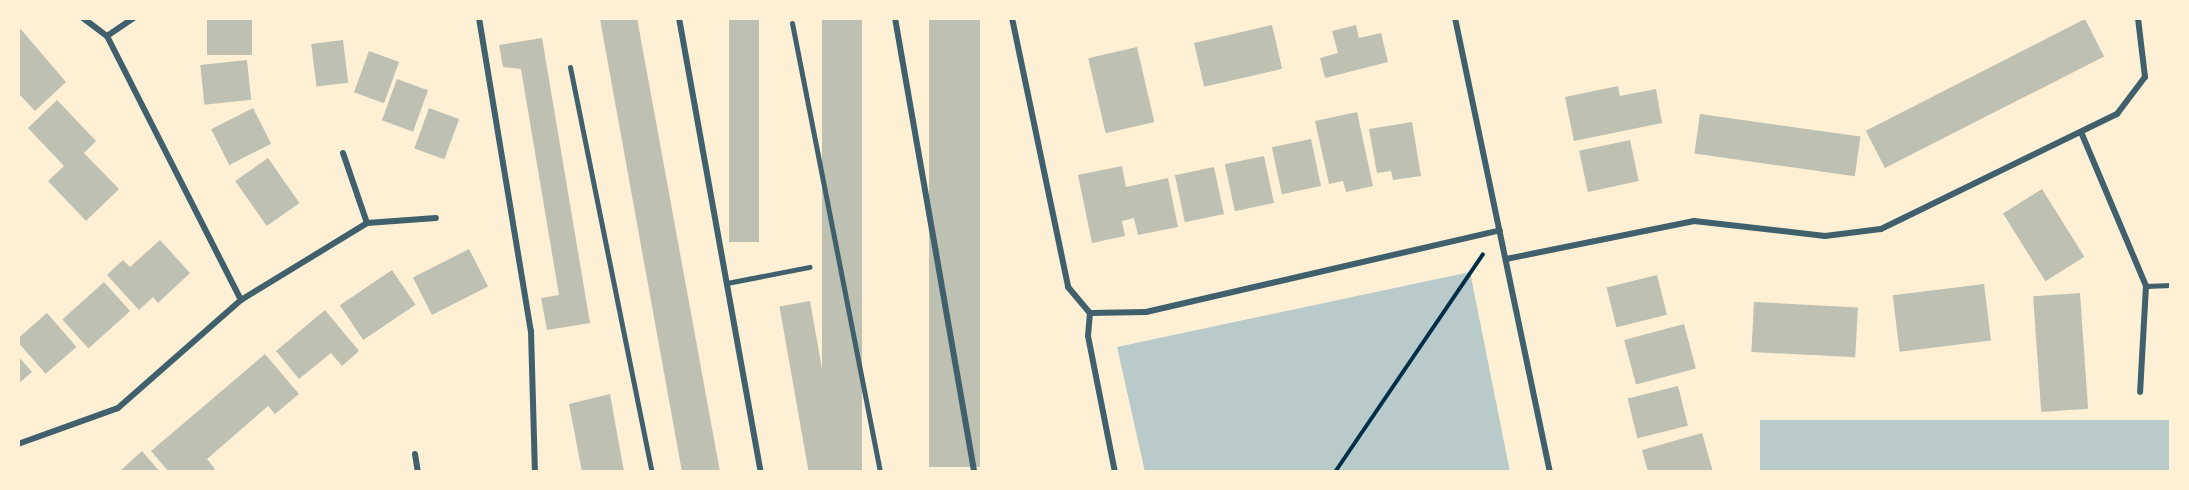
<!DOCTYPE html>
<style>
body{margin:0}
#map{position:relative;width:2189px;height:490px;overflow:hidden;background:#fdf0d5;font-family:Rubik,sans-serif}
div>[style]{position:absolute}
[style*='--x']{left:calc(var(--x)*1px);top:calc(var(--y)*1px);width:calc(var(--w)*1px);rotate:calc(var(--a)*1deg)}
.green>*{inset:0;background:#b9caca;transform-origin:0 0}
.building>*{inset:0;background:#bec0b2;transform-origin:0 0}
.path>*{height:4px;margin:-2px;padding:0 2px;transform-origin:2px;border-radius:2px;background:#003049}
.service>*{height:4.5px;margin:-2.25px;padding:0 2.25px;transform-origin:2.25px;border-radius:2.25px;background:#3f606c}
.pedestrian>*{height:5px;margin:-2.5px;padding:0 2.5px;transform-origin:2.5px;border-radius:2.5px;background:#3f606c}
.minor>*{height:6px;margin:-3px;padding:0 3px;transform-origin:3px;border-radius:3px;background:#3f606c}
span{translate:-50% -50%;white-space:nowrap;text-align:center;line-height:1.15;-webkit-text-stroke:6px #fdf0d5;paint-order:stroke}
.frame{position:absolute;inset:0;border:20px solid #fdf0d5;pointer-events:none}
</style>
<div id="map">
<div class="green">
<i style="clip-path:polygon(1470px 272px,1510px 472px,1145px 472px,1117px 347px)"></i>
<i style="left:1760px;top:420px;width:411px;height:54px"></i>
</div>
<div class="building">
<i style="left:207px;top:18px;width:45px;height:37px"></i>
<i style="clip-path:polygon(607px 18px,637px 18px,720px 472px,682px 472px,600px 19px)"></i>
<i style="left:729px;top:18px;width:30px;height:224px"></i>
<i style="left:822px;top:18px;width:40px;height:461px"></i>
<i style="left:929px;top:18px;width:51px;height:449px"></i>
<i style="left:2085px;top:19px;width:42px;height:246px;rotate:63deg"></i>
<i style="left:1272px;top:25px;width:45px;height:80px;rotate:77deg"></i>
<i style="clip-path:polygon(1356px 25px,1359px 38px,1381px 33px,1388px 62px,1325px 78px,1320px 58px,1338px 53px,1332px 31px)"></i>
<i style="clip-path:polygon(18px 26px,66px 82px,35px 111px,18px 93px)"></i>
<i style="clip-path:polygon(542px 38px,590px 323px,547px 330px,541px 298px,559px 295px,521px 69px,503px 67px,499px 45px)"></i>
<i style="left:343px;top:40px;width:43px;height:32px;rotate:83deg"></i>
<i style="left:1137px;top:47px;width:77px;height:50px;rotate:77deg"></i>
<i style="left:369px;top:51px;width:32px;height:44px;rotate:20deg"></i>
<i style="left:247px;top:60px;width:40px;height:47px;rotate:84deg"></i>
<i style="left:397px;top:79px;width:33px;height:44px;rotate:20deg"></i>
<i style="clip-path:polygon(1618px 86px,1620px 96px,1656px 89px,1662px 123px,1574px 141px,1565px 97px)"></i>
<i style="clip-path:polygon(57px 100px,96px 141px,84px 153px,119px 189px,86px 221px,48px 181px,64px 166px,28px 128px)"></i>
<i style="left:253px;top:108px;width:40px;height:47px;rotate:63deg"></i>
<i style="left:429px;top:108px;width:32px;height:43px;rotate:20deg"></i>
<i style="clip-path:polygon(1357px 112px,1373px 186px,1346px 192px,1343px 181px,1329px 184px,1315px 121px)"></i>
<i style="left:1700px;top:114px;width:162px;height:40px;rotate:8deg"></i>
<i style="clip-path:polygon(1412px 122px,1421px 176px,1393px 180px,1391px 171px,1377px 173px,1369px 129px)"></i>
<i style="left:1311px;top:139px;width:48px;height:40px;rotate:78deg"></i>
<i style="left:1630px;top:140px;width:42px;height:52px;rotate:78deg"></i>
<i style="left:1264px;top:156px;width:48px;height:40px;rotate:78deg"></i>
<i style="left:268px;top:158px;width:55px;height:40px;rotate:55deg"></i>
<i style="clip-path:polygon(1122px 166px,1126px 187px,1168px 178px,1178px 227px,1138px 235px,1134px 218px,1122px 221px,1125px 236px,1092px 243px,1078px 175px)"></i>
<i style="left:1214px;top:167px;width:48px;height:40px;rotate:78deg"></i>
<i style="left:2042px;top:189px;width:80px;height:46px;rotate:58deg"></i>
<i style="clip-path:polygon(160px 240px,190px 273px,158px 303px,153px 297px,139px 310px,107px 275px,123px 260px,130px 267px)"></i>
<i style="left:469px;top:249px;width:42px;height:63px;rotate:63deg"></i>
<i style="left:392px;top:270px;width:42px;height:63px;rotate:56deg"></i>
<i style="left:1657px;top:275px;width:41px;height:52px;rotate:76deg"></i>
<i style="left:104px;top:282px;width:39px;height:56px;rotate:48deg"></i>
<i style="left:1984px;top:284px;width:57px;height:92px;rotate:83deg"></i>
<i style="left:2080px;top:293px;width:116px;height:47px;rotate:86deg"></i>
<i style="left:810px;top:301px;width:174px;height:31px;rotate:80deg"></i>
<i style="left:1754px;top:302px;width:104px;height:50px;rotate:3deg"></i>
<i style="clip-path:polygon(325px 310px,359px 351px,342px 366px,331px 353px,299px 379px,276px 351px)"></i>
<i style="left:47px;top:313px;width:45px;height:41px;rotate:49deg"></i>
<i style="left:1684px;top:324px;width:46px;height:62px;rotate:75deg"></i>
<i style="clip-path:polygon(265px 354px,299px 394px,275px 414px,268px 406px,207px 459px,215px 469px,211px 472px,169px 472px,151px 451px)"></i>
<i style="clip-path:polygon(18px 356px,32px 372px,18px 384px)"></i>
<i style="left:1678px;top:386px;width:41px;height:52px;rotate:76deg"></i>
<i style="clip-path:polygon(610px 394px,624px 472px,582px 472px,569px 404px)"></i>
<i style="clip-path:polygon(1702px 433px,1713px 472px,1648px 472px,1642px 450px)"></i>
<i style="clip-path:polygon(142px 451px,160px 472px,119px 472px)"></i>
</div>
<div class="path">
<i style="--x:1335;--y:472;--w:263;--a:-55.8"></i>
</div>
<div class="service">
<i style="--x:727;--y:283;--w:84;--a:-11"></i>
<i style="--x:2146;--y:286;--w:25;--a:-2"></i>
</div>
<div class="pedestrian">
<i style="--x:792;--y:23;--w:458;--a:78.9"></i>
<i style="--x:570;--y:67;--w:413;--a:78.6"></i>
</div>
<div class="minor">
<i style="--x:83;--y:18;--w:30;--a:37"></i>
<i style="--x:107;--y:36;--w:296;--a:63.1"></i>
<i style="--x:479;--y:18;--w:317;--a:80.6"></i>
<i style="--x:531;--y:331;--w:141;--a:88.4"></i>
<i style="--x:679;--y:18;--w:461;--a:79.8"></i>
<i style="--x:895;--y:18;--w:461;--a:80.1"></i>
<i style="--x:1012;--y:18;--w:275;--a:78.2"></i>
<i style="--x:1068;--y:287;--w:34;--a:50"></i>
<i style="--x:1455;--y:18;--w:464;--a:78.2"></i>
<i style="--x:107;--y:36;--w:32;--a:-34"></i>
<i style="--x:2081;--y:132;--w:167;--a:67.1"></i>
<i style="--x:2146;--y:286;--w:106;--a:93.2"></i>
<i style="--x:343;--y:153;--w:74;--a:71.1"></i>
<i style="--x:1506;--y:259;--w:192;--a:-11.4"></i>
<i style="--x:1694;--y:221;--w:132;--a:6.5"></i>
<i style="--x:1825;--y:236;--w:56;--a:-7.1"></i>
<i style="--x:1881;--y:229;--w:263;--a:-26"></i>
<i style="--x:2117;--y:114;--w:46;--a:-52.9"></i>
<i style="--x:2145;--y:77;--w:59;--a:-96.8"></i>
<i style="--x:1090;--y:313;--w:56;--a:-1"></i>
<i style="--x:1146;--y:312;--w:363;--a:-13"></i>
<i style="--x:1090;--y:313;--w:23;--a:95"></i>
<i style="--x:1088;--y:336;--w:139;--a:78.8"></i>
<i style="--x:18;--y:444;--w:106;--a:-19.8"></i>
<i style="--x:118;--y:408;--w:164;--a:-41.3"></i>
<i style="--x:241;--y:300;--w:148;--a:-31.4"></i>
<i style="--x:367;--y:223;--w:69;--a:-4.1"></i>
<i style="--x:415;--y:454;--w:18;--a:81"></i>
</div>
<div class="frame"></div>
</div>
